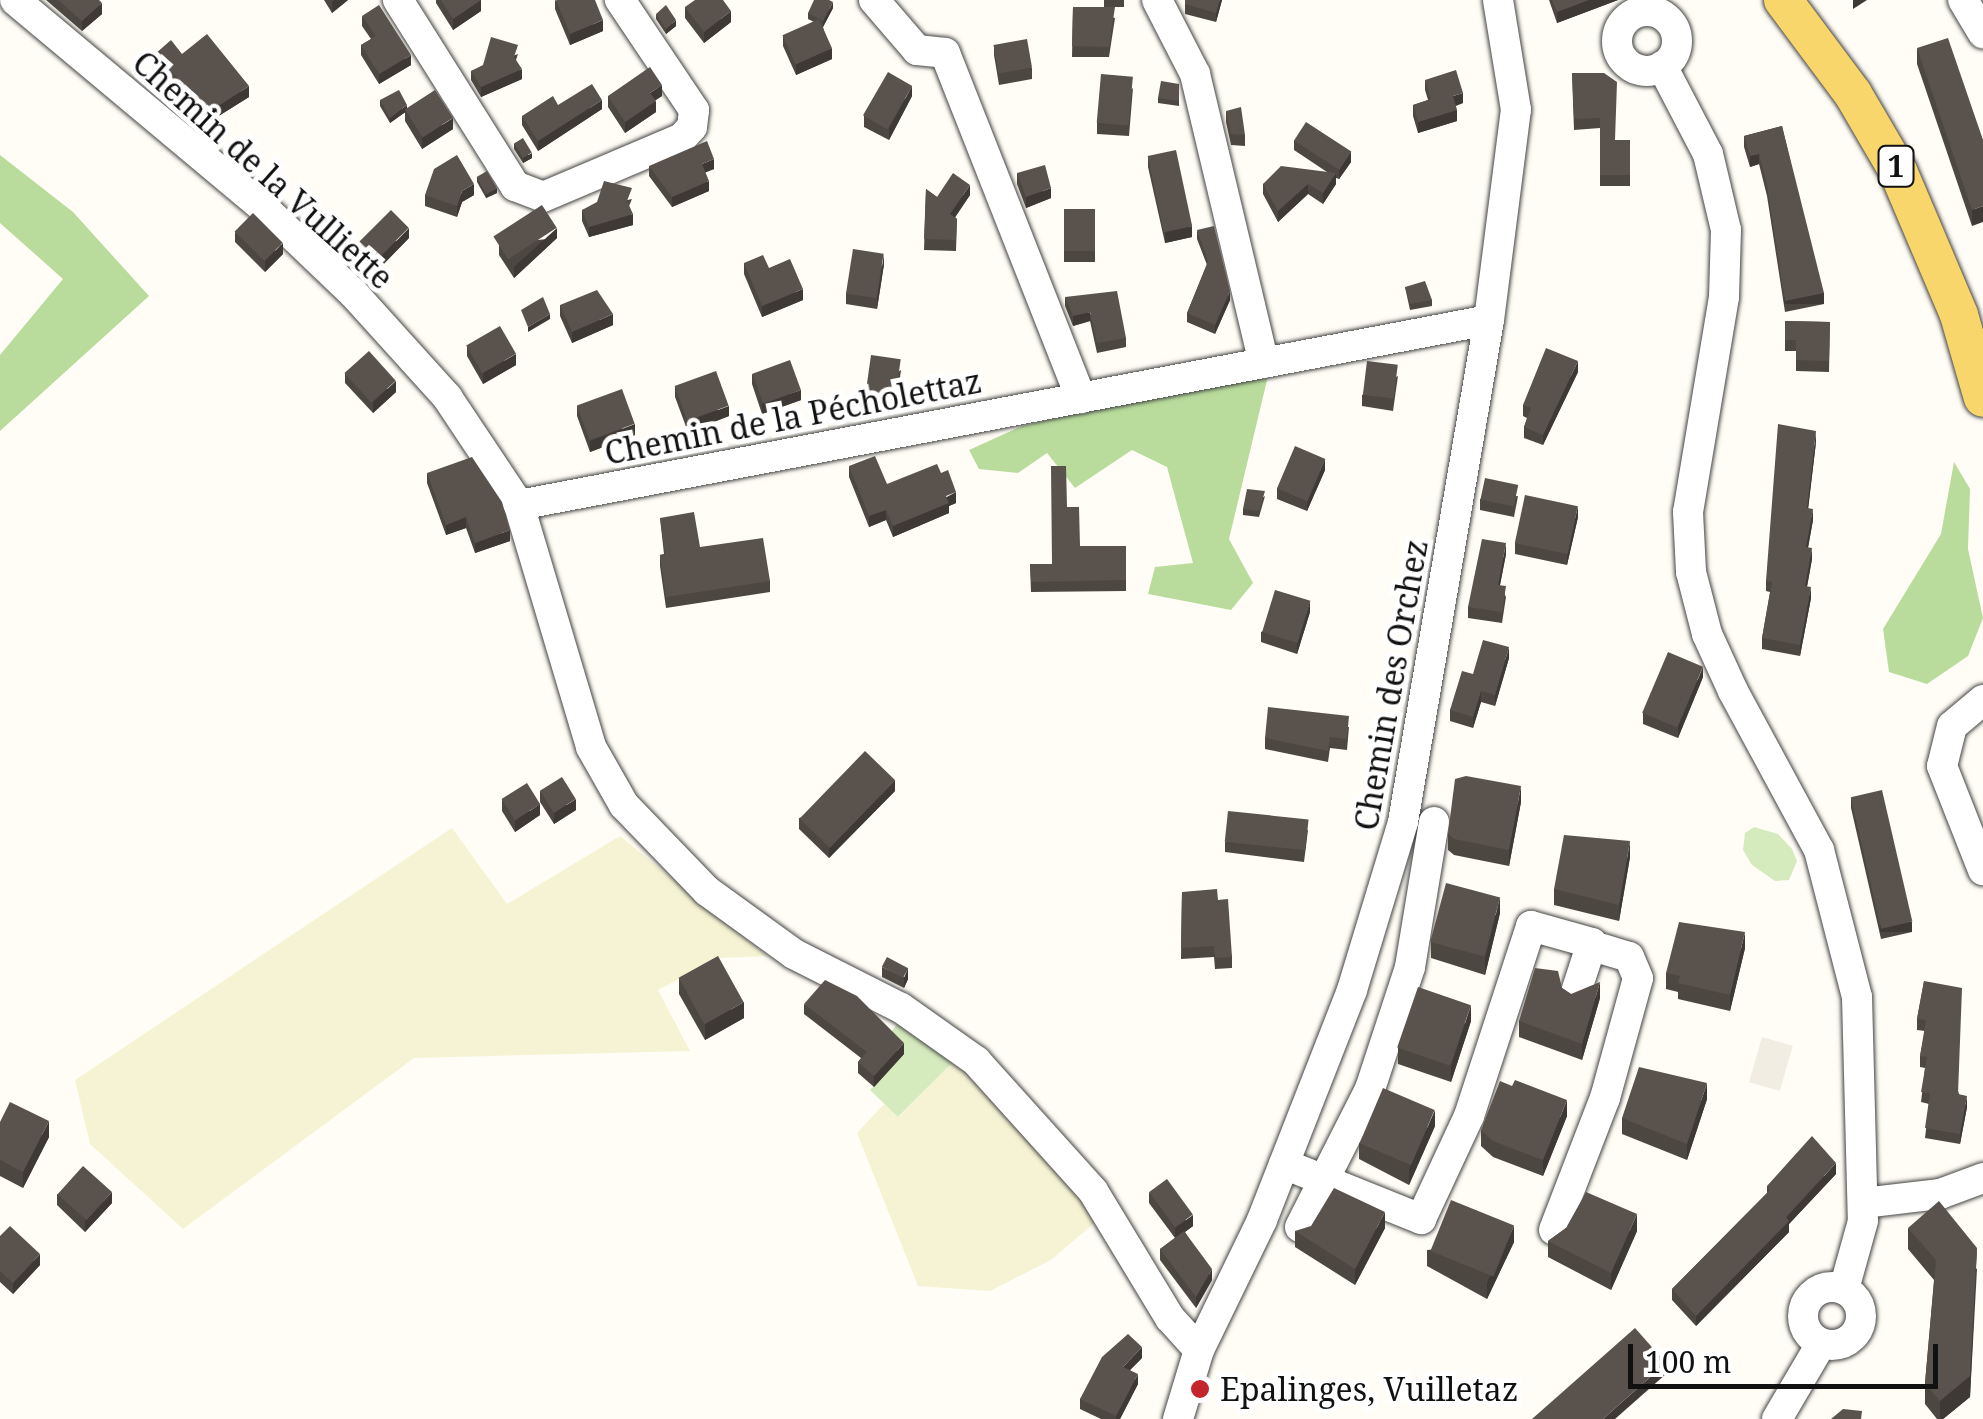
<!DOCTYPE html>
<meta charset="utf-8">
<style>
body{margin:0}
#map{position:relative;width:1983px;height:1419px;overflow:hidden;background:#fffdf5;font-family:"Noto Serif",serif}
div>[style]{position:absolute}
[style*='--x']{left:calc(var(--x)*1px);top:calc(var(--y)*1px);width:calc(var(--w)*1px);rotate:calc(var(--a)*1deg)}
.farmland>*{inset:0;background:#f6f3d4}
.green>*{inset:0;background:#d5ebbd}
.forest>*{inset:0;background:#b9dc9c}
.plaza>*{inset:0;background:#f1ede2;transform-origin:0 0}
.roads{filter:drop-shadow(0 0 2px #444) drop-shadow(0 0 2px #444)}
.minor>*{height:30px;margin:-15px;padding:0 15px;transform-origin:15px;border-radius:15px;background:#fff}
.minor>.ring{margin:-15px;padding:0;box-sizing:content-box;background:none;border:30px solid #fff;border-radius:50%}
.major>*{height:38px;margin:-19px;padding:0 19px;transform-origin:19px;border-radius:19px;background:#f9d66b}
.wall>*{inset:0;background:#4d4742;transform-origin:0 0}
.shaded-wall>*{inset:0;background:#3f3936;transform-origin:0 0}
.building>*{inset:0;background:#5a524d;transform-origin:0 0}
.dots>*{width:28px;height:28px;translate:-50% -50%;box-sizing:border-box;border:5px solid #fff;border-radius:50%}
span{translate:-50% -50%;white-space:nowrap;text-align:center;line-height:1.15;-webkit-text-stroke:10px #fff;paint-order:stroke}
.shield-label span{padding:2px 8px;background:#fff;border:2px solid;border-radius:8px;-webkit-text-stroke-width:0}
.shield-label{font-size:30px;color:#111;font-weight:700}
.street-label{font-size:32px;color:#111}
.poi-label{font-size:32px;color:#111}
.left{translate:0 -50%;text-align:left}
.scale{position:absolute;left:1628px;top:1344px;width:310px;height:45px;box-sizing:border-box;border:5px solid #111;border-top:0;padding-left:12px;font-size:30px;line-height:35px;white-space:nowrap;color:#111;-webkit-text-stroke:8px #fff;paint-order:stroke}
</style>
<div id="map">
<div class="farmland">
<i style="clip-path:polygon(452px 828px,507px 904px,620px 836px,767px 956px,720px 958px,658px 990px,690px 1051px,414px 1058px,183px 1229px,90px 1144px,75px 1080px)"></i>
<i style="clip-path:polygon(959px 1056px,1100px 1218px,1051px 1260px,990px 1291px,918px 1286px,857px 1133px,884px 1104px,899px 1117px)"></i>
</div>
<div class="green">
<i style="clip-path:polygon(1754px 827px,1778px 834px,1792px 849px,1797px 861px,1789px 880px,1775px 881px,1752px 865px,1743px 850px,1745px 833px)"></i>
<i style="clip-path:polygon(902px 1017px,959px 1056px,898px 1117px,870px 1090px,904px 1054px,887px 1038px)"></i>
</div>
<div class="forest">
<i style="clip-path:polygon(0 155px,73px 212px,149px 296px,0 431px,0 355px,63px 279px,0 223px)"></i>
<i style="clip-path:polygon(1268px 376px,1229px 539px,1253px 583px,1231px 610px,1148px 594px,1155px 567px,1193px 563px,1167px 467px,1132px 450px,1075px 488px,1047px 453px,1018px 473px,979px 469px,969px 450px,1022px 426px,1184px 388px)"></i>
<i style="clip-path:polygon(1954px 462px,1970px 489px,1968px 549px,1983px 618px,1968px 656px,1927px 684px,1889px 672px,1883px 629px,1941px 534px)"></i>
</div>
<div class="plaza">
<i style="left:1762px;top:1037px;width:32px;height:47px;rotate:16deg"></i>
</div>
<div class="roads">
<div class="minor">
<i style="--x:15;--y:0;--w:327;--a:39.9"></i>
<i style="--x:266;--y:210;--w:122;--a:43.7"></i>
<i style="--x:354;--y:294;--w:139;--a:47.9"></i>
<i style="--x:447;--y:397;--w:130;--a:56.3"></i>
<i style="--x:519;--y:505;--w:252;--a:73.4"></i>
<i style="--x:591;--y:747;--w:67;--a:60.4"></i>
<i style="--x:624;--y:805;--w:120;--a:46"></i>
<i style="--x:707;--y:891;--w:107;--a:35.9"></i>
<i style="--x:794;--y:954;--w:120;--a:26.8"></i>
<i style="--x:901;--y:1008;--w:92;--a:35.2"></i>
<i style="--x:976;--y:1061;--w:175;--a:48"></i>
<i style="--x:1093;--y:1191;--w:149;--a:58.8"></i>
<i style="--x:1170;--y:1318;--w:43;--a:47.8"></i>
<i style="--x:398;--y:0;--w:220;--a:57.8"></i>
<i style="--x:515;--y:186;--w:30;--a:21"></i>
<i style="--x:543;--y:197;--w:151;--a:-23"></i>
<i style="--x:682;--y:138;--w:15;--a:-48"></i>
<i style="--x:692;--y:127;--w:17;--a:-83"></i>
<i style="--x:694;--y:110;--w:133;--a:-123.9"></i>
<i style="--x:874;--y:0;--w:66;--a:49.3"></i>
<i style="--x:917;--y:50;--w:28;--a:6"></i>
<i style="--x:945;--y:53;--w:371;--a:68.5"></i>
<i style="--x:1157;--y:0;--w:83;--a:62.8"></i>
<i style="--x:1195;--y:74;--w:297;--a:76.6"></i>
<i style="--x:1963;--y:0;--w:39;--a:59"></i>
<i class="ring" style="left:1617px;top:11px;width:30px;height:30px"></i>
<i style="--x:1662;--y:66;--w:99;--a:62.4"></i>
<i style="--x:1708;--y:154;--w:78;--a:76.7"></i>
<i style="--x:1726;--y:230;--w:67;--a:91.7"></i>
<i style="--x:1724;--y:297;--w:218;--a:99.5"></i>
<i style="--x:1688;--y:512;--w:60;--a:87.1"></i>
<i style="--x:1691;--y:572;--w:64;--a:75.5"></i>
<i style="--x:1707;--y:634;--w:63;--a:65.5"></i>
<i style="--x:1733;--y:691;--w:181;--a:61.6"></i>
<i style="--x:1819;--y:850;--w:152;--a:75.5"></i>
<i style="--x:1857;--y:997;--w:224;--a:88.5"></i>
<i style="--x:1863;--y:1221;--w:71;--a:105.6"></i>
<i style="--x:519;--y:505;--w:987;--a:-10.8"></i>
<i style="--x:1983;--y:700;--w:40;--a:140"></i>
<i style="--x:1952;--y:726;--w:41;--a:104"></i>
<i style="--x:1942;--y:766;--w:112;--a:68.5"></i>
<i style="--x:1284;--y:1164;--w:148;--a:21.9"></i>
<i style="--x:1421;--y:1219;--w:114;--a:-65"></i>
<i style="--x:1469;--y:1116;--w:200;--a:-71.9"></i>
<i style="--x:1531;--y:926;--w:63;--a:15.6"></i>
<i style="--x:1592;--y:943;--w:52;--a:108.1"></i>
<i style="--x:1863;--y:1203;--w:78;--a:-6.7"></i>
<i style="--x:1940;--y:1194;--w:46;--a:-20.4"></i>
<i style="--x:1300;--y:1227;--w:155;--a:-63.1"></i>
<i style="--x:1370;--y:1089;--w:128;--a:-71.8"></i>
<i style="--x:1410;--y:967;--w:147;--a:-80.6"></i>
<i style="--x:1554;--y:1230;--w:142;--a:-68.9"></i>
<i style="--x:1605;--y:1098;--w:124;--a:-74.6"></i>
<i style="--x:1638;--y:978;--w:23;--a:-113"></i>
<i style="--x:1629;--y:957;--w:28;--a:-163"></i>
<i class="ring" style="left:1803px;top:1287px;width:28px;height:28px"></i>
<i style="--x:1178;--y:1419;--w:72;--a:-73.1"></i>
<i style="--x:1199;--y:1350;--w:144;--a:-64.1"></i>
<i style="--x:1262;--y:1220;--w:247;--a:-68.6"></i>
<i style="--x:1352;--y:990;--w:176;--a:-73.1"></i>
<i style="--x:1403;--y:822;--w:509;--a:-80.28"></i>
<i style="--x:1489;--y:320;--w:212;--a:-82.7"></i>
<i style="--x:1516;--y:110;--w:111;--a:-99.3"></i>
<i style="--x:1777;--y:1419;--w:87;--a:-59.6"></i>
</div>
<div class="major">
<i style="--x:1783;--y:0;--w:117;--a:53.3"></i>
<i style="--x:1853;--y:94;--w:89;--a:59.7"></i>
<i style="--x:1898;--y:171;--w:156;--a:67"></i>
<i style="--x:1959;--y:315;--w:86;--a:73.9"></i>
</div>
</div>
<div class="wall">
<i style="clip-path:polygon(46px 0,99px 0,102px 14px,82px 31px)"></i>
<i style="clip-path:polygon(324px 0,348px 0,332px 13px)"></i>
<i style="clip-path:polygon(436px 0,481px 0,481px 11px,453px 30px,436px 3px)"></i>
<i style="clip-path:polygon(555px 0,603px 31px,570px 45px,555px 9px)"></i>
<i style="left:1104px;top:0;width:20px;height:7px"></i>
<i style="clip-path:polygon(1222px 0,1216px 22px,1185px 14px,1185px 4px)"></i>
<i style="clip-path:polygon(1549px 0,1618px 0,1557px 23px)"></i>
<i style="clip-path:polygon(685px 7px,731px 22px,704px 43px,685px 18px)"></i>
<i style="clip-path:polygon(1073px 7px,1115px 18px,1109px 57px,1072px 57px)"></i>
<i style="clip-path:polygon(833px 8px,823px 27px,832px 59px,796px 75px,783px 46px,783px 36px,814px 22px,808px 19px,808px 13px)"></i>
<i style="clip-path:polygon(656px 14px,676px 26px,666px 34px,656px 19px)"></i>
<i style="clip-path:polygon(362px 16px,411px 65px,379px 84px,361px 55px,361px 45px,371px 39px,362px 26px)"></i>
<i style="clip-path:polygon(994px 45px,1032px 68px,1032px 79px,999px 85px,994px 55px)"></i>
<i style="clip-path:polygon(1917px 48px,1983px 140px,1972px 226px,1917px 64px)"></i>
<i style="clip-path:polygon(155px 54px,182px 54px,249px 97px,209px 122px,155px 65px)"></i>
<i style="clip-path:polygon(518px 54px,516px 60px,522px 79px,481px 97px,471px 80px,471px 71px)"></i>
<i style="clip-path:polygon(1572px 73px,1615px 140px,1630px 140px,1630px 186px,1600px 186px,1600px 128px,1574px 130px)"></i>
<i style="clip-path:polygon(1425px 80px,1463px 103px,1456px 106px,1457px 121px,1418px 133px,1413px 116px,1413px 105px,1428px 100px,1425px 90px)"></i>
<i style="clip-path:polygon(1179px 84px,1179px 106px,1158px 103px,1158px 98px)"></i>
<i style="clip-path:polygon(1133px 88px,1129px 136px,1097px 134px,1097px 123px)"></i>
<i style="clip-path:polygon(608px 96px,662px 96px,655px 100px,656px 112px,625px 133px,608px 107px)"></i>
<i style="clip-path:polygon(912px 96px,889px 140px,864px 127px,864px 116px)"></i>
<i style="clip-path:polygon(380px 100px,453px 129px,422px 149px,405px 121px,405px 112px,390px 123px,380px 106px)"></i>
<i style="clip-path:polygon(558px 105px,602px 109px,538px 151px,522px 125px,522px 116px)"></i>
<i style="clip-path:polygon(1226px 111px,1245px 135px,1245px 146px,1231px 145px,1226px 122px)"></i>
<i style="clip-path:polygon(1782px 126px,1824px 304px,1785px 312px,1767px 196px,1759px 164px,1750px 167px,1744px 147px,1744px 136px)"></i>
<i style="clip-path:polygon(1294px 140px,1351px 162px,1339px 179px,1336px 178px,1336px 184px,1323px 204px,1308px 194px,1278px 222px,1263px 194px,1263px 184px,1327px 172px,1294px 150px)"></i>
<i style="clip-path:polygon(514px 143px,532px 158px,523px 163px,514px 149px)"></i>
<i style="clip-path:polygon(1148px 157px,1192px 237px,1165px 243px,1148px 167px)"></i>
<i style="clip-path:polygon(649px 166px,714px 169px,705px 172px,709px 191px,672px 207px,649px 176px)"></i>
<i style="clip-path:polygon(1017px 173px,1051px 198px,1026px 208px,1017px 184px)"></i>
<i style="clip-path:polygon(477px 177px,497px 193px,486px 198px,477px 182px)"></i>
<i style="clip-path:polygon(926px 189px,937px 197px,970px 195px,955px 217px,957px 219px,956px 251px,924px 250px)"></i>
<i style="clip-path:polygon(425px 195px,474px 195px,462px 202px,457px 217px,425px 206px)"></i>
<i style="clip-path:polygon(632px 199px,629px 206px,633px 225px,589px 237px,582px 221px,582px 210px)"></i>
<i style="left:1064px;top:209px;width:31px;height:53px"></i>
<i style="clip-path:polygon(1197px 230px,1230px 300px,1215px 334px,1187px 322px,1187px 313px,1207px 265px,1197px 239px)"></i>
<i style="clip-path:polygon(235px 232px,283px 254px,265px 272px,235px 242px)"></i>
<i style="clip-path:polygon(409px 238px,369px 279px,351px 262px,351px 251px)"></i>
<i style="clip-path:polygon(557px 238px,514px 278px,499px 255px,499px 244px)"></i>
<i style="clip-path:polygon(744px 263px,769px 268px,803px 300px,762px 317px,744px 274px)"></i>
<i style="clip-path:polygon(884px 264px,877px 309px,846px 304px,846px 293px)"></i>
<i style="clip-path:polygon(1405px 287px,1432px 300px,1432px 306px,1410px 310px)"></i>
<i style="clip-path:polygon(1065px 297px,1126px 338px,1126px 347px,1097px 353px,1090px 321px,1073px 326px,1065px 306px)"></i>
<i style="clip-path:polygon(560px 305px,613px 325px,572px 343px,560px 316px)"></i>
<i style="clip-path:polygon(1785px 321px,1830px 322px,1829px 372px,1796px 371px,1796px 351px,1785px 351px)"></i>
<i style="clip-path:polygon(467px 346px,516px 365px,483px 384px,467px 356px)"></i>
<i style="clip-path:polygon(901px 370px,896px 407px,866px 403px,866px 392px)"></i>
<i style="clip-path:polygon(1578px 372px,1543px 445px,1524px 438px,1524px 427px,1527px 418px,1523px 416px,1523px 405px)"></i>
<i style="clip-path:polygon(345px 373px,396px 392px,373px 413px,345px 383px)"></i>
<i style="clip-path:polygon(752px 374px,801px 400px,762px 414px,752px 384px)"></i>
<i style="clip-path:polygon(1398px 376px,1393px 411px,1362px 406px,1362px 395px)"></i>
<i style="clip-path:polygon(675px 386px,729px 416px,688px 432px,675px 397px)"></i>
<i style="clip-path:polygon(577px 406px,635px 435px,590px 452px,577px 416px)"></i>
<i style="clip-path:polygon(1816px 442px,1808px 508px,1813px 520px,1808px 548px,1812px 559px,1807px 587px,1811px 598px,1800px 656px,1762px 649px,1762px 638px,1770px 592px,1766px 591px,1766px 581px)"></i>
<i style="clip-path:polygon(849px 466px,887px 484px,956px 503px,949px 506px,949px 513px,893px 537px,886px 520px,869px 527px,849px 477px)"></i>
<i style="clip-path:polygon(1325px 470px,1307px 511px,1277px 499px,1277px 488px)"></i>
<i style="clip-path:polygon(427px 473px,510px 541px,475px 553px,466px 528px,446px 535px,427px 483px)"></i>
<i style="clip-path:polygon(1265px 496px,1259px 517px,1243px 515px,1243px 509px)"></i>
<i style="clip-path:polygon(1518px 496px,1514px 517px,1480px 510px,1480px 499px)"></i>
<i style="clip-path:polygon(1067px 507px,1080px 546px,1126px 546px,1126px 591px,1031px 592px,1030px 564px,1052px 564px)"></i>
<i style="clip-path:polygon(1578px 517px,1567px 565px,1515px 554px,1515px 543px)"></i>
<i style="clip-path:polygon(660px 518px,700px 547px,770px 581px,770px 592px,666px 608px,660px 566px,660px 555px,664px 554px)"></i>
<i style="clip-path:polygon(1506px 554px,1500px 585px,1506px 597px,1502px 623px,1468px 618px,1468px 607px)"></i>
<i style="clip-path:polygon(1310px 612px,1297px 654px,1261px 642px,1261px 632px)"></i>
<i style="clip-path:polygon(1509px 658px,1495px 706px,1481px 702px,1473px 728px,1450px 721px,1450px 710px,1473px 674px)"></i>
<i style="clip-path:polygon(1703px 677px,1678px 738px,1643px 724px,1643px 713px)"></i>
<i style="clip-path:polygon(1349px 727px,1347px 750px,1330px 748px,1328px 762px,1265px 749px,1265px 738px)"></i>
<i style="clip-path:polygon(540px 791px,576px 810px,554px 824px,540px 802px)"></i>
<i style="clip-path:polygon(895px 791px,829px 858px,799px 829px,799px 818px)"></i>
<i style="clip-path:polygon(1851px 797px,1912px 932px,1881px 939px,1851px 808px)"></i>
<i style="clip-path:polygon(502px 800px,540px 815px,515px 832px,502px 811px)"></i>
<i style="clip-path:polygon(1521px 802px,1509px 866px,1454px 855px,1448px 850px,1448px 834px)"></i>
<i style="clip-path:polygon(1308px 830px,1304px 862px,1225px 852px,1225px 842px)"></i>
<i style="clip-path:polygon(1630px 857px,1619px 921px,1554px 905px,1554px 889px)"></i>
<i style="clip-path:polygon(1182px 892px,1218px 900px,1232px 957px,1232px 968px,1215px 969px,1214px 957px,1181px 959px)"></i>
<i style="clip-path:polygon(1500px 913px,1485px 975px,1431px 958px,1431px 942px)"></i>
<i style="clip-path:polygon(1745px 948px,1730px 1011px,1678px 999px,1678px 992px,1666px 989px,1666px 973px)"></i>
<i style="clip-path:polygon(882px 967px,908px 979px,904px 988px,882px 977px)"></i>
<i style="clip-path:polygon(679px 978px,744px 1018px,705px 1040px,679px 994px)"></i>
<i style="clip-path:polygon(1924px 981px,1959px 1094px,1967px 1107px,1960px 1144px,1925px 1138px,1929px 1104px,1921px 1102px,1925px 1068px,1920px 1067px,1920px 1056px,1925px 1031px,1917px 1030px,1917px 1019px)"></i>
<i style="clip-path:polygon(1562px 988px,1571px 994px,1600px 998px,1582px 1060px,1519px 1037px,1519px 1021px)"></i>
<i style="clip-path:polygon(804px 1004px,904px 1054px,874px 1087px,858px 1073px,858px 1062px,861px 1058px,804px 1014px)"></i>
<i style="clip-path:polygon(1471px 1021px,1451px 1082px,1398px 1064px,1398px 1048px)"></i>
<i style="clip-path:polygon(1707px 1099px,1687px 1160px,1622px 1134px,1622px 1118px)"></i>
<i style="clip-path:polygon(1567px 1116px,1543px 1176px,1493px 1157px,1481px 1146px,1481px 1130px)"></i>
<i style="clip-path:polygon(0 1122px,49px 1137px,23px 1188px,0 1176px)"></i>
<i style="clip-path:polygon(1435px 1126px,1409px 1185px,1359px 1159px,1359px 1143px)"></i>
<i style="clip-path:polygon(1836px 1174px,1789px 1224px,1789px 1232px,1696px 1326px,1672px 1300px,1672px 1289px,1767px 1193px,1767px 1186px)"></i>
<i style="clip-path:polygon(1149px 1192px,1193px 1226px,1185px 1232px,1212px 1280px,1196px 1308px,1160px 1260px,1160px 1249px,1175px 1238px,1149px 1203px)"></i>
<i style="clip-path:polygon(57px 1194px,112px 1203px,85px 1232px,57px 1205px)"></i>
<i style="clip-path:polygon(1385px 1228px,1355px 1285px,1295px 1247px,1295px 1231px)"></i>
<i style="clip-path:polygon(1566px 1228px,1637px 1231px,1611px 1290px,1548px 1257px,1548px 1241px)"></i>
<i style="clip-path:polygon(1908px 1228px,1977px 1269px,1970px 1397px,1943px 1419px,1937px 1419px,1925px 1404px,1925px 1383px,1934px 1280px,1908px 1249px)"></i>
<i style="clip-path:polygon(0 1236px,40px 1265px,13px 1294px,0 1282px)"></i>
<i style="clip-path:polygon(1514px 1242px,1487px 1299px,1427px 1266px,1427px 1250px)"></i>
<i style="clip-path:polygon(1142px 1358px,1130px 1370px,1138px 1384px,1120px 1419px,1101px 1419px,1080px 1409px,1080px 1399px)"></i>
</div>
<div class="shaded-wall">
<i style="clip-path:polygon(334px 0,348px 0,332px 13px,332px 2px)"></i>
<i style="clip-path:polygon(481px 0,481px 11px,453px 30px,453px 19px)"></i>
<i style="clip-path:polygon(1220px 0,1222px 0,1216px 22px,1216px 13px)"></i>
<i style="clip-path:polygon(1589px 0,1618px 0,1557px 23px,1557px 12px)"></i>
<i style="clip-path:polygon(1853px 0,1867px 0,1853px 9px)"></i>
<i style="clip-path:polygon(833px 2px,833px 8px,823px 27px,823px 21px)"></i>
<i style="clip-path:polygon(102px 3px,102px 14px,82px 31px,82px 21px)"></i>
<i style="clip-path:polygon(731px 11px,731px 22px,704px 43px,704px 32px)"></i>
<i style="clip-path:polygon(603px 20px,603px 31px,570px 45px,570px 34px)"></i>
<i style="clip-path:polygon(676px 20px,676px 26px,666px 34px,666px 29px)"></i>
<i style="clip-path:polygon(832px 48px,832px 59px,796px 75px,796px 64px)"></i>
<i style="clip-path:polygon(411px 55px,411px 65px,379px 84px,379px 74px)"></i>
<i style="clip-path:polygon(522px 69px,522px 79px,481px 97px,481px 87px)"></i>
<i style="clip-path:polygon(662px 85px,662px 96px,650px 104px,650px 93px)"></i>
<i style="clip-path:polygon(249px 86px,249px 97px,209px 122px,209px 112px)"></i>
<i style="clip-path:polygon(912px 86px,912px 96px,889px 140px,889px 129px)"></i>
<i style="clip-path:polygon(1463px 93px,1463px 103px,1453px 106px,1453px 96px)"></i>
<i style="clip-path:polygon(602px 100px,602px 109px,538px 151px,538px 141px)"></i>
<i style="clip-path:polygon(656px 101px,656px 112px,625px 133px,625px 122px)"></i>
<i style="clip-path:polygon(407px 105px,407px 111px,390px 123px,390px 118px)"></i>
<i style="clip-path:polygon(1457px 110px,1457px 121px,1418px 133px,1418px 122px)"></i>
<i style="clip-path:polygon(453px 118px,453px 129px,422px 149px,422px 138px)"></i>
<i style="clip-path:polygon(1351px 151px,1351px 162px,1339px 179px,1339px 169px)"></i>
<i style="clip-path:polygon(532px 153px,532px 158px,523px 163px,523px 158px)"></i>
<i style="clip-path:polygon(1759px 154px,1759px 164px,1750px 167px,1750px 156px)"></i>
<i style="clip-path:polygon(714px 159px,714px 169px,702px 174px,702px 164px)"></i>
<i style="clip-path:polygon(1336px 173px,1336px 184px,1323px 204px,1323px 193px)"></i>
<i style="clip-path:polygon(709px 181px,709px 191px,672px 207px,672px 197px)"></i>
<i style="clip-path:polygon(474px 184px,474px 195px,462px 202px,457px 217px,457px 206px,462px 191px)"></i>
<i style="clip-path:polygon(1308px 184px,1308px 194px,1278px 222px,1278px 211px)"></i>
<i style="clip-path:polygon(970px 185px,970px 195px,950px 225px,950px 214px)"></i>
<i style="clip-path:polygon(497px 188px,497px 193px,486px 198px,486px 193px)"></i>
<i style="clip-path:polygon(1051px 188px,1051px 198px,1026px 208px,1026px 197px)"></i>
<i style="clip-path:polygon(1983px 206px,1983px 222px,1972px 226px,1972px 210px)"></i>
<i style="clip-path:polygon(633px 214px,633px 225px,589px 237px,589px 227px)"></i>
<i style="clip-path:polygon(1192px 226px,1192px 237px,1165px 243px,1165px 232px)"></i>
<i style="clip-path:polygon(409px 228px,409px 238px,369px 279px,369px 269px)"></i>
<i style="clip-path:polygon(557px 228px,557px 238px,514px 278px,514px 267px)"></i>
<i style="clip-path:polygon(283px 243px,283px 254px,265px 272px,265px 261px)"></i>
<i style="clip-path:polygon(884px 254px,884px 264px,877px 309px,877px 298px)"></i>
<i style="clip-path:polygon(803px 289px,803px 300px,762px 317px,762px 306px)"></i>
<i style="clip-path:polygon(1230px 291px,1230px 300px,1215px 334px,1215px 325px)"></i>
<i style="left:1824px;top:293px;width:11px;height:40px;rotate:90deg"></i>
<i style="clip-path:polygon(1090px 312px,1090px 321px,1073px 326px,1073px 316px)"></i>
<i style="clip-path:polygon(550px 314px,550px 319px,528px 332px,528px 327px)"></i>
<i style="clip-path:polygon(613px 314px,613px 325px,572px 343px,572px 332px)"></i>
<i style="clip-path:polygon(516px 354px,516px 365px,483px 384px,483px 373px)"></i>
<i style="clip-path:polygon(1578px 361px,1578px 372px,1543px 445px,1543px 435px)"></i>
<i style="clip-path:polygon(396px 381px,396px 392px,373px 413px,373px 402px)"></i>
<i style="clip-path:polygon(801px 390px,801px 400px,762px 414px,762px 403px)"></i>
<i style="clip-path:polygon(729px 406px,729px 416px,688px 432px,688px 421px)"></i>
<i style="clip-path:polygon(635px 424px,635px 435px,590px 452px,590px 441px)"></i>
<i style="clip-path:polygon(1816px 431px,1816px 442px,1807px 519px,1807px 508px)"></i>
<i style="clip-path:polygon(1325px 459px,1325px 470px,1307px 511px,1307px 501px)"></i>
<i style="clip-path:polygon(956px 492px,956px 503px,949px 506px,949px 513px,893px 537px,893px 526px)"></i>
<i style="clip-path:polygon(1578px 506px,1578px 517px,1567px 565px,1567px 554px)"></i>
<i style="clip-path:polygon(1813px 509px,1813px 520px,1806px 558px,1806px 547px)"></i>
<i style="clip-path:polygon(886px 510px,886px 520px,869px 527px,869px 516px)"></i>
<i style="clip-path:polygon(466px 517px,466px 528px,446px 535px,446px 525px)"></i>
<i style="clip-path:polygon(510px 530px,510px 541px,475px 553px,475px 543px)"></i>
<i style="clip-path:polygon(1506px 543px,1506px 554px,1498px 595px,1498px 585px)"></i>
<i style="clip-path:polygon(1812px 548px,1812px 559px,1805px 597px,1805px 586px)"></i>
<i style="clip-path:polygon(1811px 587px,1811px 598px,1800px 656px,1800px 645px)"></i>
<i style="clip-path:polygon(1310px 601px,1310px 612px,1297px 654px,1297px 643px)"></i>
<i style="clip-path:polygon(1509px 647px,1509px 658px,1495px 706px,1495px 695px)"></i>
<i style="clip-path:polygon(1703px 667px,1703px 677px,1678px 738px,1678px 727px)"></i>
<i style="clip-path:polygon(1481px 691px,1481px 702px,1473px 728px,1473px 717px)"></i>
<i style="clip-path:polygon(895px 780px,895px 791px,829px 858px,829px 848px)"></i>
<i style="clip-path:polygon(1521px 786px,1521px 802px,1509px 866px,1509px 850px)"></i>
<i style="clip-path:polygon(576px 799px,576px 810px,554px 824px,554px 813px)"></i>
<i style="clip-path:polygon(540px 804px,540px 815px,515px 832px,515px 821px)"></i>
<i style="clip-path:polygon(1630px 841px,1630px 857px,1619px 921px,1619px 905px)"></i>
<i style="clip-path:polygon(1500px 897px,1500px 913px,1485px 975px,1485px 959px)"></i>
<i style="left:1912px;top:922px;width:10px;height:32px;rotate:90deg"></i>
<i style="clip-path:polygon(1745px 932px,1745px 948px,1730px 1011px,1730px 995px)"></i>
<i style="clip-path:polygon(908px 968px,908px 979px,904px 988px,904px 978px)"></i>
<i style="clip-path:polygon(1600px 982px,1600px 998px,1582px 1060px,1582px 1044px)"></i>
<i style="clip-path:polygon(744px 1002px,744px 1018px,705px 1040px,705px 1024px)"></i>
<i style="clip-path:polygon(1471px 1005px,1471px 1021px,1451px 1082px,1451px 1066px)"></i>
<i style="clip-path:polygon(904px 1043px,904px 1054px,874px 1087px,874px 1076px)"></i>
<i style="clip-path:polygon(1707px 1083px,1707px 1099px,1687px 1160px,1687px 1144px)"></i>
<i style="clip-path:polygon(1967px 1096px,1967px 1107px,1960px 1144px,1960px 1134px)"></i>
<i style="clip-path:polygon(1567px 1100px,1567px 1116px,1543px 1176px,1543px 1160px)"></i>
<i style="clip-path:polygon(1435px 1110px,1435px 1126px,1409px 1185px,1409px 1169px)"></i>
<i style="clip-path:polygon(49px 1121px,49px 1137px,23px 1188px,23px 1172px)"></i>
<i style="clip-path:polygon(1836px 1163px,1836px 1174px,1789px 1224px,1789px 1232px,1696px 1326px,1696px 1316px)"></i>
<i style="clip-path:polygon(112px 1192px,112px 1203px,85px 1232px,85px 1221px)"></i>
<i style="clip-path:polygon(1385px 1212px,1385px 1228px,1355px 1285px,1355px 1269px)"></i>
<i style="clip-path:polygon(1637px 1214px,1637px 1231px,1611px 1290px,1611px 1273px)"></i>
<i style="clip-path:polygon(1193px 1215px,1193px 1226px,1175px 1239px,1175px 1228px)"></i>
<i style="clip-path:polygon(1514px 1226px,1514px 1242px,1487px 1299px,1487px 1283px)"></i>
<i style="clip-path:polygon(1977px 1248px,1970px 1397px,1943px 1419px,1940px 1419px,1940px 1401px)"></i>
<i style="clip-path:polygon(40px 1254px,40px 1265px,13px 1294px,13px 1283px)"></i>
<i style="clip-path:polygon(1212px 1269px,1212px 1280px,1196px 1308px,1196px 1297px)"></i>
<i style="clip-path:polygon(1142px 1347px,1142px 1358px,1123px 1377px,1123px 1367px)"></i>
<i style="clip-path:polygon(1666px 1363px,1666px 1374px,1615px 1419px,1603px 1419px)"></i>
<i style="clip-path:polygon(1138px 1374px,1138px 1384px,1120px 1419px,1116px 1419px,1116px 1416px)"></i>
</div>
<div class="building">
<i style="clip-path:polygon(58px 0,99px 0,102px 3px,82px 21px)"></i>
<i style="clip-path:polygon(441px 0,481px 0,453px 19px)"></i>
<i style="clip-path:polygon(556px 0,595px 0,603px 20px,570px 34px)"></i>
<i style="clip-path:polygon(695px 0,723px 0,731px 11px,704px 32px,685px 7px)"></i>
<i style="clip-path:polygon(814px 0,829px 0,833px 2px,823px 21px,808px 13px)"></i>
<i style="clip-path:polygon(1185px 0,1220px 0,1216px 13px,1185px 4px)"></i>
<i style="clip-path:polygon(1552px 0,1589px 0,1557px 12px)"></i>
<i style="clip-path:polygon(379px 5px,411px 55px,379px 74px,361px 45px,376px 36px,362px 16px)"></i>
<i style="clip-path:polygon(666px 5px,676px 20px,666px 29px,656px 14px)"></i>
<i style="clip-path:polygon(1073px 7px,1115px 7px,1109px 47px,1072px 46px)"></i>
<i style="left:819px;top:19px;width:32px;height:40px;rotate:66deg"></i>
<i style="clip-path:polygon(207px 34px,249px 86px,209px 112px,155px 54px,171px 40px,182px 54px)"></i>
<i style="clip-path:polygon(491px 37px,518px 45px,514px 57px,522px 69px,481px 87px,471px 71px,483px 65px)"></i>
<i style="clip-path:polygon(1948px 38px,1983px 140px,1983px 206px,1972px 210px,1917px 48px)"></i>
<i style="left:1027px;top:39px;width:29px;height:34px;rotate:80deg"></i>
<i style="clip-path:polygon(650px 67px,662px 85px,650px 93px,656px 101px,625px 122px,608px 96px)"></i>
<i style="clip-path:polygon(1456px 70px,1463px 93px,1453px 96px,1457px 110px,1418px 122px,1413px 105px,1431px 99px,1425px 80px)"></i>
<i style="left:888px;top:72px;width:28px;height:50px;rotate:30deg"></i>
<i style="clip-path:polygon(1572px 73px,1604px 73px,1617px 82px,1615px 140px,1630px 140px,1630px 175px,1600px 175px,1600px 118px,1574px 119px)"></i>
<i style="left:1101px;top:74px;width:32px;height:49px;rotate:5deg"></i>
<i style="clip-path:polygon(1161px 81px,1179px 84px,1179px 101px,1158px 98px)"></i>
<i style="clip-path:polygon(592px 84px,602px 100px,538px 141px,522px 116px,553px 96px,558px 105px)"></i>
<i style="clip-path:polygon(399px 90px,407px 105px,390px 118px,380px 100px)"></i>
<i style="left:435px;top:90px;width:33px;height:36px;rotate:57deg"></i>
<i style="clip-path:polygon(1241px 107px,1245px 135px,1231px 134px,1226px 111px)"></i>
<i style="left:1306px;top:122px;width:54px;height:22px;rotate:33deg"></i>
<i style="clip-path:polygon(1782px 126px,1824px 293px,1785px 301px,1767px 185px,1759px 154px,1750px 156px,1744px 136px)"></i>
<i style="left:523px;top:138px;width:17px;height:10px;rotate:59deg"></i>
<i style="clip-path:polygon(707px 141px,714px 159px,702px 164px,709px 181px,672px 197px,649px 166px)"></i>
<i style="left:1176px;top:150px;width:78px;height:29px;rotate:78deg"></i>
<i style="clip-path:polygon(457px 155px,474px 184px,462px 191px,457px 206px,425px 195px,434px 169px)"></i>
<i style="clip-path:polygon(1045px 165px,1051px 188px,1026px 197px,1017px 173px)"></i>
<i style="clip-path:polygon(1281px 166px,1336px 173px,1323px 193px,1308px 184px,1278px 211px,1263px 184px)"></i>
<i style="left:487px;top:171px;width:20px;height:12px;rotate:60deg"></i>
<i style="clip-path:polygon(953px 173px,970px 185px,950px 214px,957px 219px,956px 240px,924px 239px,926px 189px,937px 197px)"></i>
<i style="clip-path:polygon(604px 181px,632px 188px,627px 201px,633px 214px,589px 227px,582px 210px,597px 202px)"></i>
<i style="left:542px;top:205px;width:27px;height:58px;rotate:57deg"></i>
<i style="left:1064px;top:209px;width:31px;height:42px"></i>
<i style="left:391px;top:210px;width:25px;height:57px;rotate:45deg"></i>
<i style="left:253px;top:213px;width:42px;height:26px;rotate:45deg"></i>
<i style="clip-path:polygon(1214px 226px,1230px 291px,1215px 325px,1187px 313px,1208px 261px,1197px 230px)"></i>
<i style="left:853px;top:249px;width:31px;height:45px;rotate:9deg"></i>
<i style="clip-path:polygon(763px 255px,769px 268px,790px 259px,803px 289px,762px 306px,744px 263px)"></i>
<i style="clip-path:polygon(1425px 281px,1432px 300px,1410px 304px,1405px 287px)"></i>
<i style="clip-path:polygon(597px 290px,613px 314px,572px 332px,560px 305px)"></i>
<i style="clip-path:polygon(1117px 291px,1126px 338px,1097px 343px,1090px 312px,1073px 316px,1065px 297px)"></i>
<i style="clip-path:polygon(543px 297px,550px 314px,528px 327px,521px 310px)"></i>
<i style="clip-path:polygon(1785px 321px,1830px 322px,1829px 361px,1796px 360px,1796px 340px,1785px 340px)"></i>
<i style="left:500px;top:326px;width:32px;height:39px;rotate:60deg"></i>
<i style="clip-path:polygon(1546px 348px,1578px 361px,1543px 435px,1524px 427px,1531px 408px,1523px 405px)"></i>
<i style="left:369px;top:351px;width:40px;height:33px;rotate:48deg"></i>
<i style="left:871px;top:355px;width:30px;height:37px;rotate:8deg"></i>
<i style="left:790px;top:360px;width:32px;height:40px;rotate:70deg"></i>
<i style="left:1367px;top:361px;width:31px;height:34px;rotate:7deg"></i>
<i style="left:716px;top:371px;width:37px;height:44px;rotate:70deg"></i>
<i style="left:622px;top:389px;width:37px;height:48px;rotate:70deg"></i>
<i style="clip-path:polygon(1778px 424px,1816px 431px,1807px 508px,1813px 509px,1806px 547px,1812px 548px,1805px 586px,1811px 587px,1800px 645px,1762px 638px,1772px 582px,1766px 581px)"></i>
<i style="left:1295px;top:446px;width:33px;height:46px;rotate:23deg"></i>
<i style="clip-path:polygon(875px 456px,887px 484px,937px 464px,941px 473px,948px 470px,956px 492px,946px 496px,949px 503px,893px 526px,886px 510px,869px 516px,849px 466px)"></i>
<i style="clip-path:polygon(472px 457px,502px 502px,510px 530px,475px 543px,466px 517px,446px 525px,427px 473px)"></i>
<i style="clip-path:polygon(1051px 466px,1066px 466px,1067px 507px,1079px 507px,1080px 546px,1126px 546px,1126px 580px,1031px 582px,1030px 564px,1052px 564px)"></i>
<i style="left:1485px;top:478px;width:34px;height:22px;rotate:12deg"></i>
<i style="clip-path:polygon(1247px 489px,1265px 491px,1259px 511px,1243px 509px)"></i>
<i style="left:1525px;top:495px;width:54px;height:49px;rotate:12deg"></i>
<i style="clip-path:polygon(694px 512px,700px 547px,763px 538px,770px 581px,666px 597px,660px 555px,665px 554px,660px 518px)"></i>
<i style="clip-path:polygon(1482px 539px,1506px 543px,1498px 585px,1506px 586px,1502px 612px,1468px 607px)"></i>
<i style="left:1275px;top:590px;width:37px;height:44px;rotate:17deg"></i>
<i style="clip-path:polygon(1483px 640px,1509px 647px,1495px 695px,1481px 691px,1473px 717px,1450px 710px,1462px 671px,1473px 674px)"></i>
<i style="left:1668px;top:652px;width:38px;height:66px;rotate:23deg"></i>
<i style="clip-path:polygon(1268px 707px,1349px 716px,1347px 739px,1330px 737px,1328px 751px,1265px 738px)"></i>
<i style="left:865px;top:751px;width:42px;height:94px;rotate:44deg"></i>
<i style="clip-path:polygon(1466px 776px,1521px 786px,1509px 850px,1454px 839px,1448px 834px,1455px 779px)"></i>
<i style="left:562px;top:777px;width:26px;height:26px;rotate:58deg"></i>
<i style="left:527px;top:783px;width:25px;height:30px;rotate:58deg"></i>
<i style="left:1882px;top:790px;width:135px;height:32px;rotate:77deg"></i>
<i style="left:1228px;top:811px;width:81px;height:31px;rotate:6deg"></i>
<i style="clip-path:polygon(1564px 835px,1630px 841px,1619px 905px,1554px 889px)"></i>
<i style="left:1446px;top:883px;width:56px;height:61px;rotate:15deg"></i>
<i style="clip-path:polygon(1217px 889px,1218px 900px,1228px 899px,1232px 957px,1215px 958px,1214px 946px,1181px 948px,1182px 892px)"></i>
<i style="clip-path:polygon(1679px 922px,1745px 932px,1730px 995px,1678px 983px,1680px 976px,1666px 973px)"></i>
<i style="left:718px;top:956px;width:53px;height:45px;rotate:61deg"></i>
<i style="left:887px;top:957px;width:24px;height:11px;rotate:28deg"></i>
<i style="clip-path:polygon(1535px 968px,1558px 971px,1562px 988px,1571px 994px,1600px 982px,1582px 1044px,1519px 1021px)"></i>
<i style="clip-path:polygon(825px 980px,857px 996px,904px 1043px,874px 1076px,858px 1062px,867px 1052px,804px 1004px)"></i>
<i style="clip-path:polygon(1924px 981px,1962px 988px,1958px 1094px,1967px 1096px,1960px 1134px,1925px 1128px,1930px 1093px,1921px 1092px,1927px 1057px,1920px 1056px,1926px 1020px,1917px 1019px)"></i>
<i style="left:1418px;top:987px;width:56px;height:64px;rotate:19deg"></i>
<i style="clip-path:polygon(1639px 1067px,1707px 1083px,1687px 1144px,1622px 1118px)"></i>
<i style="clip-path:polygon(1515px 1080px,1567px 1100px,1543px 1160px,1493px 1141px,1481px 1130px,1500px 1081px,1512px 1086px)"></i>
<i style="left:1383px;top:1088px;width:56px;height:60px;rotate:23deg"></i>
<i style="clip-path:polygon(10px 1102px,49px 1121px,23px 1172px,0 1160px,0 1122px)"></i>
<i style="clip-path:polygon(1812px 1136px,1836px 1163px,1786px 1217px,1789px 1221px,1696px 1316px,1672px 1289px,1770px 1190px,1767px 1186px)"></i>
<i style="left:83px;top:1166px;width:39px;height:38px;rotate:42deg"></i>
<i style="left:1167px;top:1179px;width:44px;height:22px;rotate:54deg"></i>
<i style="clip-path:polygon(1334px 1188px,1385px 1212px,1355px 1269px,1295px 1231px,1311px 1226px)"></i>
<i style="clip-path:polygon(1586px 1192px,1637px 1214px,1611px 1273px,1548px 1241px,1566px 1228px)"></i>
<i style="left:1451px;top:1200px;width:68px;height:55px;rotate:22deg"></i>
<i style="clip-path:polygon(1939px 1201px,1977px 1248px,1970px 1376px,1940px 1401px,1925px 1383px,1936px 1260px,1908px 1228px)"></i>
<i style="clip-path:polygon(10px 1226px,40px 1254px,13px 1283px,0 1271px,0 1236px)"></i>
<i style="clip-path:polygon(1184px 1231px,1212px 1269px,1196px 1297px,1160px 1249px)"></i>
<i style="clip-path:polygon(1635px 1328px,1666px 1363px,1603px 1419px,1532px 1419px)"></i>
<i style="clip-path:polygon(1128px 1334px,1142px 1347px,1123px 1367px,1138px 1374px,1116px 1416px,1080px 1399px,1102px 1357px)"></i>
<i style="clip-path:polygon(1843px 1409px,1862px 1411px,1861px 1419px,1831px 1419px)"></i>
</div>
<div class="dots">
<i style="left:1200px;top:1389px;background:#c4262e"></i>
</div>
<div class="shield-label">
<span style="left:1896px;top:166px">1</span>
</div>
<div class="street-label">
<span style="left:263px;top:170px;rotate:42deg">Chemin de la Vulliette</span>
<span style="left:793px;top:417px;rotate:-11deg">Chemin de la Pécholettaz</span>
<span style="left:1391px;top:685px;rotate:-80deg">Chemin des Orchez</span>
</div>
<div class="poi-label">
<span class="left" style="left:1220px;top:1389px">Epalinges, Vuilletaz</span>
</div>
<div class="scale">100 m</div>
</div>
